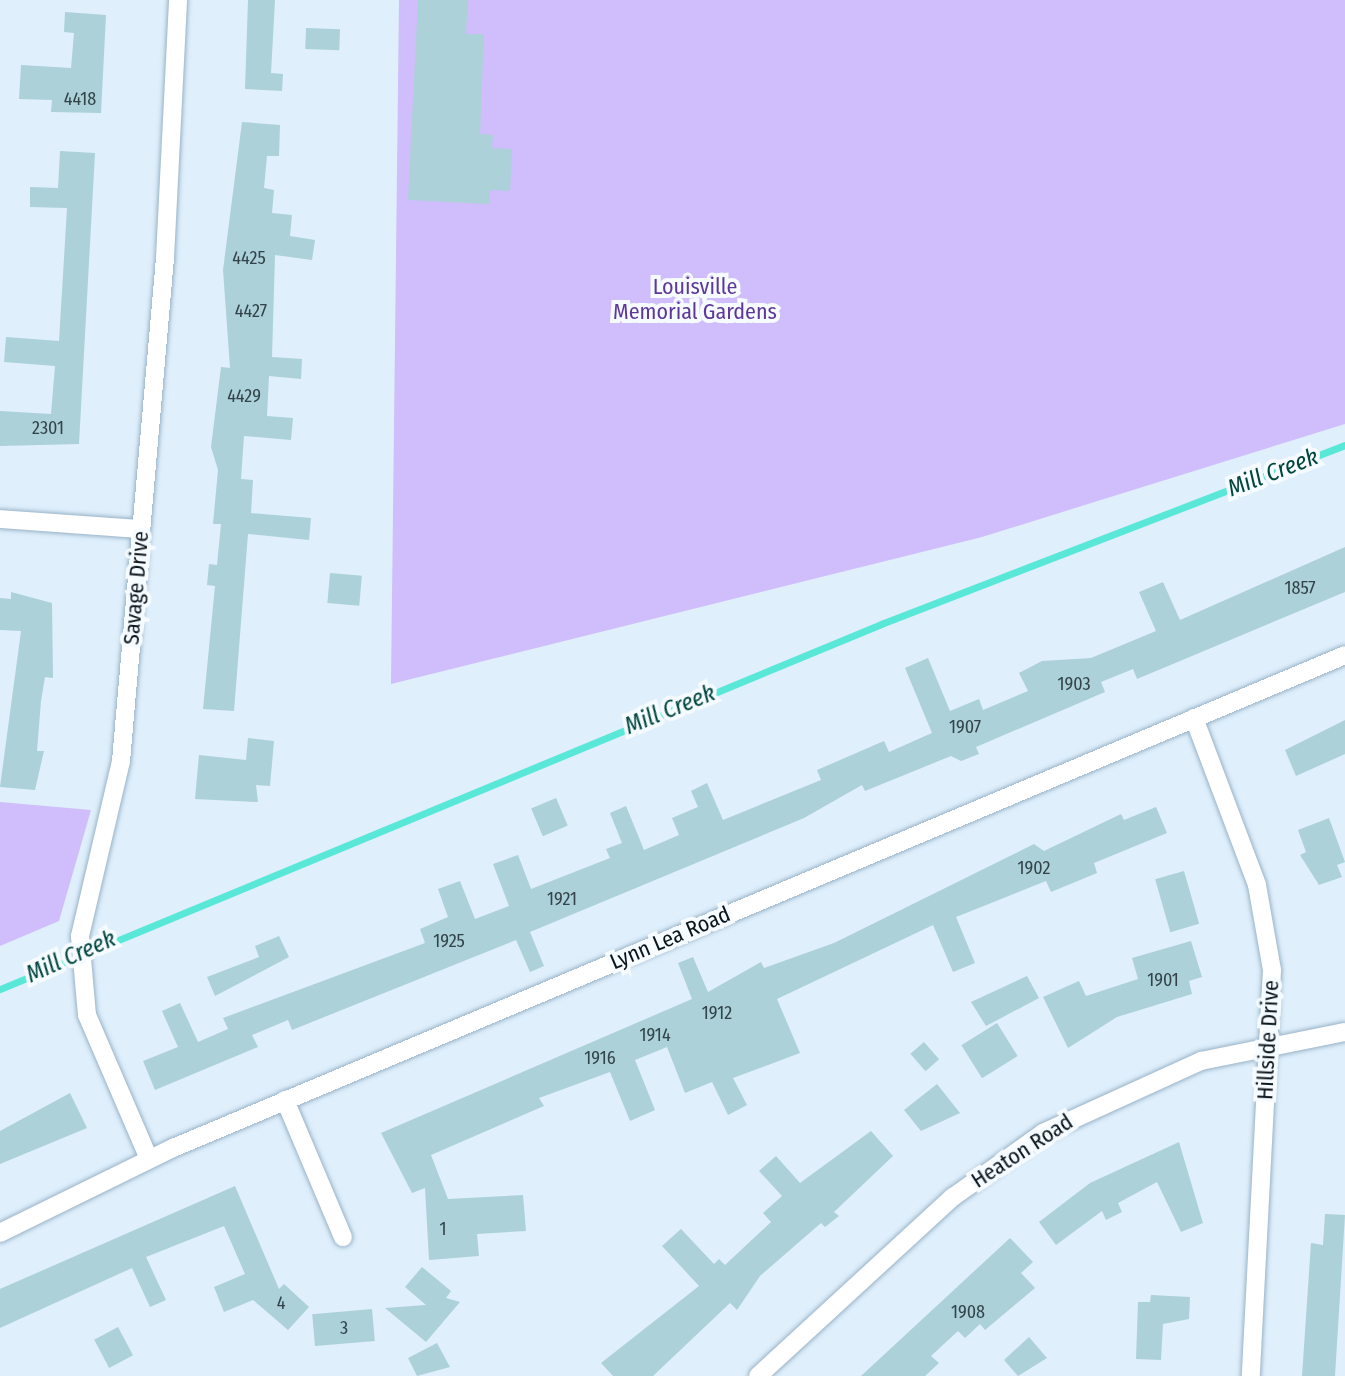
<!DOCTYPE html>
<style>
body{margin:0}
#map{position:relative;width:1345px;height:1376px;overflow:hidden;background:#dfeffc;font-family:"Fira Sans Condensed",sans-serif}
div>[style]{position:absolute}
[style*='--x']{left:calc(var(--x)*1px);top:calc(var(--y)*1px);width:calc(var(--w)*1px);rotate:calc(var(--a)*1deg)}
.green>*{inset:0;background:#cfbefb}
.stream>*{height:7px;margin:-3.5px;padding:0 3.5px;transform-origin:3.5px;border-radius:3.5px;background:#59e7d7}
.building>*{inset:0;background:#acd1d9;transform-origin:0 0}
.roads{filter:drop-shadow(0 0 2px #99b3c7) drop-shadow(0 0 2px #99b3c7)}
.street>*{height:18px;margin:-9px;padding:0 9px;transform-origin:9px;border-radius:9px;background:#fff}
span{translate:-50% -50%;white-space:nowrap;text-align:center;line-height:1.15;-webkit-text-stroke:8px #f5fbff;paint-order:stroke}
.number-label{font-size:18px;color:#32434a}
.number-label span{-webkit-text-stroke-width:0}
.park-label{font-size:22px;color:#5d379a}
.street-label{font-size:22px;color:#0a141b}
.water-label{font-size:24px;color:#01453f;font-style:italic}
</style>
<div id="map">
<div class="green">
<i style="clip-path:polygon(399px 0,1345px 0,1345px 424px,982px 537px,391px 684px)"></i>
<i style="clip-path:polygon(0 802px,91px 810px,59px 921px,0 946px)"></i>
</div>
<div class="stream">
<i style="--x:0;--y:989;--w:954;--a:-22.5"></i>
<i style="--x:881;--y:624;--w:497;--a:-21.1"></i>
</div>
<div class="building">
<i style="clip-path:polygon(248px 0,275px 0,271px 73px,283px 74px,282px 91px,245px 89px)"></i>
<i style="clip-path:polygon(418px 0,468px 0,466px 34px,484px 34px,480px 134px,493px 135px,492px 148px,512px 149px,510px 191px,490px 190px,489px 204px,408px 200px)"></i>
<i style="clip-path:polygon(65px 12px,106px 15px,101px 113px,51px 112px,52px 100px,19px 99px,21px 65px,71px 68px,74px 33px,64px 32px)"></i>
<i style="left:306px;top:28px;width:34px;height:21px;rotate:2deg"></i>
<i style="clip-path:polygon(242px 122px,280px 125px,279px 156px,267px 156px,264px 188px,274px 190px,272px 213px,292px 215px,290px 236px,315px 240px,312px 260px,275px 255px,272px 357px,302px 359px,301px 379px,269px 376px,267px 416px,293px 418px,291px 440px,244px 436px,241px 479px,253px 480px,251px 513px,311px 518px,309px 540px,248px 534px,234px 711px,203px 709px,215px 586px,207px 585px,209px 564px,217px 565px,221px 524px,213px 524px,218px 470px,211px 447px,221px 367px,230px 368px,223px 270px)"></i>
<i style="clip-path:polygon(60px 151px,95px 153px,79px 444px,0 446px,0 411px,51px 414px,55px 366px,4px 362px,6px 337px,59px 341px,67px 208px,30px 207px,30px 187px,58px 188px)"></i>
<i style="clip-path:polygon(1345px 547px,1345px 592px,1137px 679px,1133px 669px,1101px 682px,1105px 692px,976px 747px,979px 754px,961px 761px,951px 756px,865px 791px,862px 785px,804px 818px,530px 932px,544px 966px,530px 972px,516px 940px,292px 1030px,288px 1020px,252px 1035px,258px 1047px,155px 1090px,143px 1061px,178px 1047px,162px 1011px,180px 1003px,198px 1042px,228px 1029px,223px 1018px,425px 943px,420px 929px,448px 917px,438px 889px,460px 881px,475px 919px,509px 906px,493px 864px,518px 855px,531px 889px,610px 858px,606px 849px,622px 843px,610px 813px,626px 806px,644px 850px,679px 835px,672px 818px,698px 807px,691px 791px,707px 783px,723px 820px,821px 780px,817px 770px,884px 741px,889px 752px,932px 733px,905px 668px,928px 658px,950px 711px,979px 699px,983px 710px,1028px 691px,1019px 673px,1042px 661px,1091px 658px,1156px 631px,1139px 592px,1163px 582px,1180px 620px)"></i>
<i style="left:330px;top:573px;width:32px;height:30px;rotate:5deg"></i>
<i style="clip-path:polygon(11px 592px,52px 603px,53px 678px,45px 677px,41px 701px,37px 751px,44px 751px,35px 790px,0 787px,21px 631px,0 630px,0 598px,11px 599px)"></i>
<i style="clip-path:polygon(1345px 720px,1345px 754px,1296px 776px,1285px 750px)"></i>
<i style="clip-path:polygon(248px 738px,274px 741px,270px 786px,256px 785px,258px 802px,195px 799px,199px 755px,246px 760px)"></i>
<i style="left:556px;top:798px;width:30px;height:27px;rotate:67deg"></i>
<i style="clip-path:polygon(1156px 807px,1167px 833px,1094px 863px,1097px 873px,1051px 892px,1046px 881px,956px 917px,975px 963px,953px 972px,933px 925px,777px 999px,800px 1053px,733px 1078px,747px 1105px,728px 1115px,712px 1082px,685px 1093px,667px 1047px,635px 1060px,655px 1110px,630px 1121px,610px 1072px,539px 1098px,544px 1106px,431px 1155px,448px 1199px,523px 1195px,526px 1231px,477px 1234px,479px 1256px,429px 1260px,425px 1188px,412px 1193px,381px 1133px,692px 999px,678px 963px,693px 957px,708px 992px,761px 962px,764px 968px,834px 943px,1034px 844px,1044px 851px,1121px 814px,1124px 820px)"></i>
<i style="clip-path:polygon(1329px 818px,1345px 862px,1337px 865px,1342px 877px,1319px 885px,1300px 855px,1306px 852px,1298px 830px)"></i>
<i style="left:1184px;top:871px;width:55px;height:30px;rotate:74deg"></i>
<i style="clip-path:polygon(279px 936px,289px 957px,215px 996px,207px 977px,259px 957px,255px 946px)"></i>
<i style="clip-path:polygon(1191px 941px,1202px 977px,1189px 981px,1192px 994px,1117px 1017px,1068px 1048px,1043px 997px,1079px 981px,1086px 996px,1138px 979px,1132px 958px)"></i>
<i style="clip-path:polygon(1027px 976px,1039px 998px,986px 1026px,971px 1002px)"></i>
<i style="left:997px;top:1023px;width:39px;height:42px;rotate:58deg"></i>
<i style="left:924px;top:1042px;width:23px;height:18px;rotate:49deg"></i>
<i style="clip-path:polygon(937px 1084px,960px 1113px,921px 1131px,904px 1110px)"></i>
<i style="clip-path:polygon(70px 1093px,87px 1128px,0 1164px,0 1131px)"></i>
<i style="clip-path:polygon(871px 1131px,893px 1156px,834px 1212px,839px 1216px,825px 1227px,821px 1223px,760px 1276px,737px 1310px,730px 1303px,653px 1376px,613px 1376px,601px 1363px,699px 1286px,662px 1246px,681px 1229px,714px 1264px,719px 1259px,725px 1265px,771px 1222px,763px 1213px,782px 1196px,759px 1171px,776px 1156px,800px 1183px)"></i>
<i style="clip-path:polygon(1179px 1142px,1203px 1223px,1181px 1232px,1157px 1182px,1118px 1203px,1122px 1212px,1106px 1220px,1102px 1211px,1056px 1245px,1039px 1222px,1090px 1183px)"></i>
<i style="clip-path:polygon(235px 1186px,279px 1289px,284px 1284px,309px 1307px,288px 1330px,253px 1300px,224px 1312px,214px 1287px,245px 1274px,224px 1226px,146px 1257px,166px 1300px,150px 1307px,132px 1268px,0 1328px,0 1289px)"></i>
<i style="clip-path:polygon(1325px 1214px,1345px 1215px,1335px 1376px,1302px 1376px,1311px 1243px,1323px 1245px)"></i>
<i style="clip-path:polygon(1010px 1238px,1033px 1262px,1021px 1273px,1035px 1288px,985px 1330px,980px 1324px,965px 1338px,958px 1331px,931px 1356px,939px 1363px,925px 1376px,861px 1376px)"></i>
<i style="clip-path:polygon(422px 1267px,451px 1291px,446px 1298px,460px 1302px,426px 1342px,385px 1308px,426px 1305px,405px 1287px)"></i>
<i style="clip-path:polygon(1151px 1295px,1190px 1297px,1189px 1319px,1163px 1324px,1161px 1360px,1136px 1359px,1138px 1302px,1150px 1302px)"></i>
<i style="left:372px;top:1309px;width:32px;height:60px;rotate:85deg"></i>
<i style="left:118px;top:1327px;width:32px;height:27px;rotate:62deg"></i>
<i style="clip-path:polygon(1029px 1337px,1047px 1358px,1018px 1376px,1004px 1360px)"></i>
<i style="clip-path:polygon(437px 1343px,450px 1367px,417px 1376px,408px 1358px)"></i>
</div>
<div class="roads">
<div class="street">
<i style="--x:0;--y:519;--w:141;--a:4.1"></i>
<i style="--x:1194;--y:718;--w:178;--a:69.3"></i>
<i style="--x:1257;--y:885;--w:86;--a:80"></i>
<i style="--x:1272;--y:970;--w:407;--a:93"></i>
<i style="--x:285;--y:1100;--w:149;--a:67.1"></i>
<i style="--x:149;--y:1159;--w:157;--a:-113.3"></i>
<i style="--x:87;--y:1015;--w:79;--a:-95.1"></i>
<i style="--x:80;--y:936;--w:180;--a:-76.8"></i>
<i style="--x:121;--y:761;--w:505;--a:-85"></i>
<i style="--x:165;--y:258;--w:258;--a:-87.1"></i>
<i style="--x:0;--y:1233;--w:193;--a:-26.2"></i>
<i style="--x:173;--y:1148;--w:1271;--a:-22.81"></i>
<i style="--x:758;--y:1376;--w:265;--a:-42.6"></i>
<i style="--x:953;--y:1197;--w:110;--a:-35.4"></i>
<i style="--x:1043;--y:1133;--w:174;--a:-24.5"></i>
<i style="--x:1201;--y:1061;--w:147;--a:-11.4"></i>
</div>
</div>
<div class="number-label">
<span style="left:80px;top:99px">4418</span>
<span style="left:249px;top:258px">4425</span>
<span style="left:251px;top:311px">4427</span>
<span style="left:244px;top:396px">4429</span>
<span style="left:48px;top:428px">2301</span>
<span style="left:1300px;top:588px">1857</span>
<span style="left:1074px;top:684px">1903</span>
<span style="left:965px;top:727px">1907</span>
<span style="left:1034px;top:868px">1902</span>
<span style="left:562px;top:899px">1921</span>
<span style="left:449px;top:941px">1925</span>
<span style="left:1163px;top:980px">1901</span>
<span style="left:717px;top:1013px">1912</span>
<span style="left:655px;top:1035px">1914</span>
<span style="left:600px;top:1058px">1916</span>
<span style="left:443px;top:1229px">1</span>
<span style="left:281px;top:1303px">4</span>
<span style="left:968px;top:1312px">1908</span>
<span style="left:344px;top:1328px">3</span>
</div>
<div class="park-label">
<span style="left:695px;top:299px">Louisville<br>Memorial Gardens</span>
</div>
<div class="street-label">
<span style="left:136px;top:588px;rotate:-85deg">Savage Drive</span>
<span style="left:670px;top:938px;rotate:-23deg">Lynn Lea Road</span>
<span style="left:1268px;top:1040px;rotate:-87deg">Hillside Drive</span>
<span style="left:1022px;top:1151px;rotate:-33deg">Heaton Road</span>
</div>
<div class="water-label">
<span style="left:1273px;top:473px;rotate:-21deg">Mill Creek</span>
<span style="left:670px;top:710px;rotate:-22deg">Mill Creek</span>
<span style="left:71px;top:957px;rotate:-24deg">Mill Creek</span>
</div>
</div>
